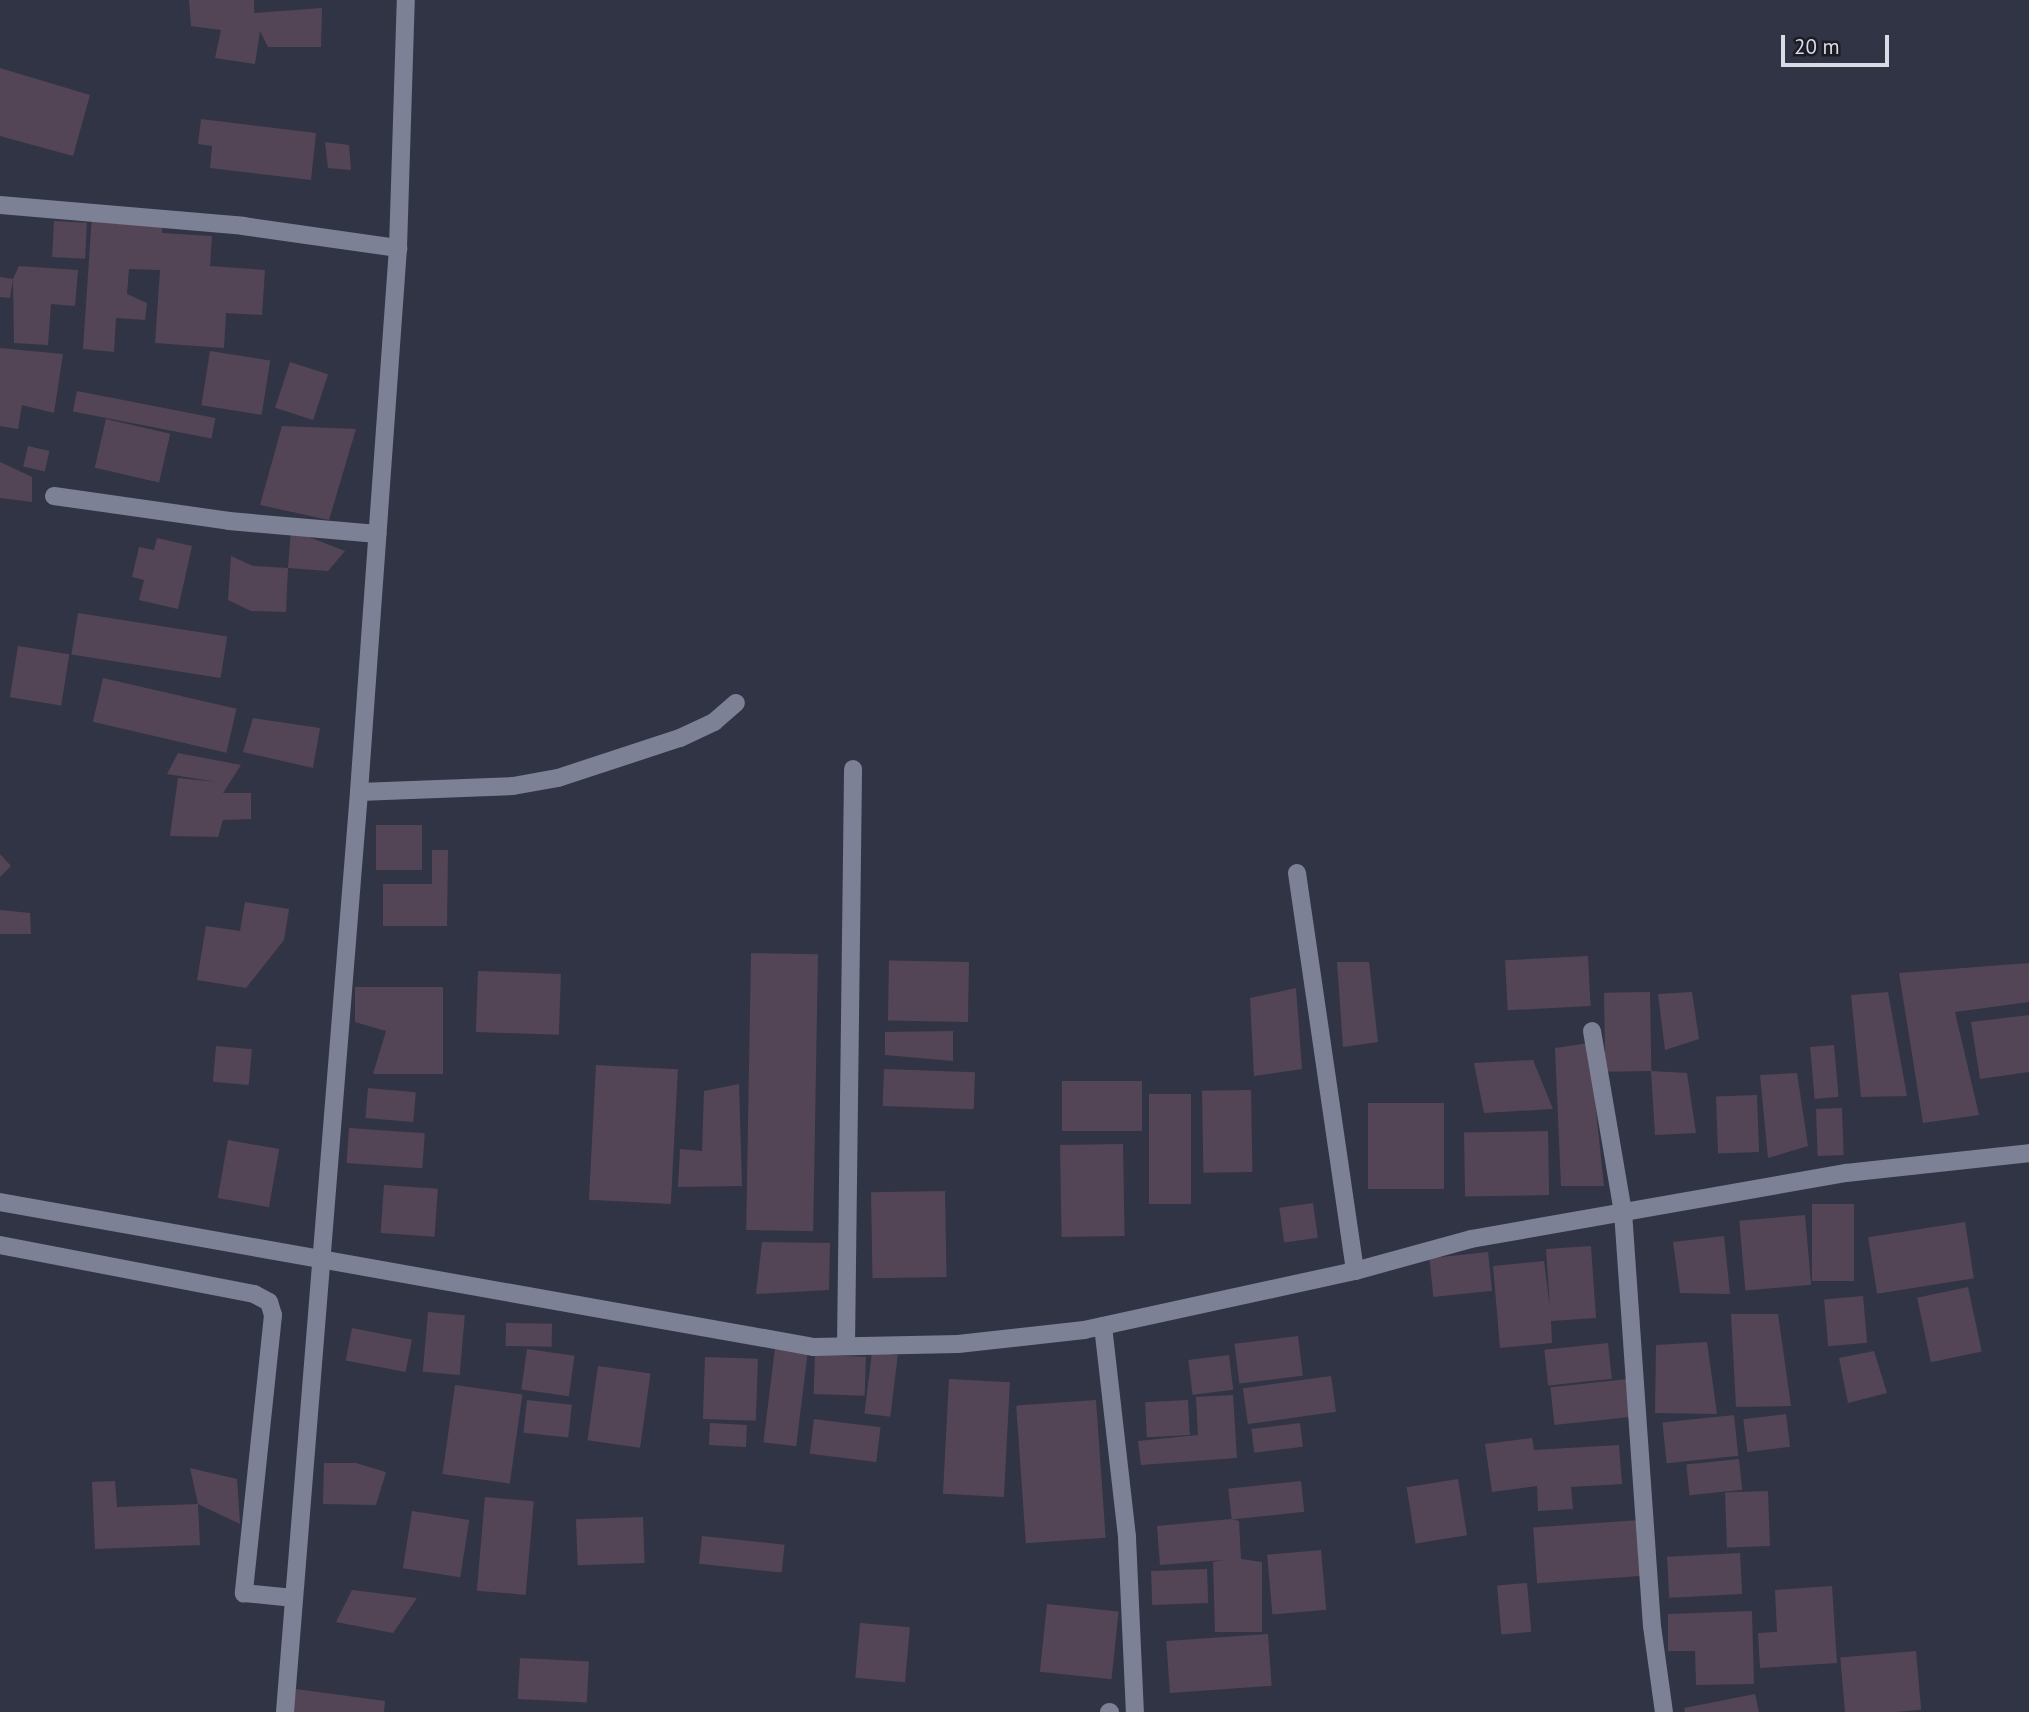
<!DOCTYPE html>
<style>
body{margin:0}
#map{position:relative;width:2029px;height:1712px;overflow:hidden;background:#313445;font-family:"PT Sans",sans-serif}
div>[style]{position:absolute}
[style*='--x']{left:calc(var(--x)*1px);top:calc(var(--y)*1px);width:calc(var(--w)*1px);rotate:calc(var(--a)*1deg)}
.building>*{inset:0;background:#534555;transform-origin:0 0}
.minor>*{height:18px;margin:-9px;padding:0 9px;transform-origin:9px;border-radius:9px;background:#7d8195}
span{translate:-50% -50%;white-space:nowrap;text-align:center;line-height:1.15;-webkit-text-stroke:5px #1b1c24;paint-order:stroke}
.scale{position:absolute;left:1781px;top:35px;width:108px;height:32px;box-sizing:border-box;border:4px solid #d9dbe6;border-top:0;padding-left:9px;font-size:21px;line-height:24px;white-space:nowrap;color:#d9dbe6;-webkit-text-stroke:5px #1b1c24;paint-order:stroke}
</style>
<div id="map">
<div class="building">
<i style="clip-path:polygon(189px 0,254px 0,254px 13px,322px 8px,321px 47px,268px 47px,260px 31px,255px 64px,215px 58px,221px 30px,191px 26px)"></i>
<i style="clip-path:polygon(0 68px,90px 95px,73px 156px,0 136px)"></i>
<i style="clip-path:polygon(201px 119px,316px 133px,311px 180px,210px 168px,212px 146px,198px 144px)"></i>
<i style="clip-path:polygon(325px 142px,349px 145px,351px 170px,328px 168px)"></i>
<i style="clip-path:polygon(92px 215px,163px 220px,162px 233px,212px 236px,210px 266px,265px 270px,262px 315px,226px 313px,224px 348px,155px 343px,160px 270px,129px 269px,127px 294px,147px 303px,145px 320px,116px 318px,114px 352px,83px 349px)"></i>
<i style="left:54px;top:221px;width:33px;height:36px;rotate:3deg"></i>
<i style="clip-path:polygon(19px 266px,78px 270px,75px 306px,51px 304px,48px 345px,14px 343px,13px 279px,10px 298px,0 297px,0 277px,13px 279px)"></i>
<i style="clip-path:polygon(0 348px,63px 354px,54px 413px,22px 405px,18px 429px,0 426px)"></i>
<i style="left:210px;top:351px;width:61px;height:55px;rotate:9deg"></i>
<i style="left:290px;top:362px;width:40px;height:48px;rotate:18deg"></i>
<i style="left:77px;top:391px;width:141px;height:21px;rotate:11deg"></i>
<i style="left:106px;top:419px;width:66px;height:50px;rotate:13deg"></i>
<i style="clip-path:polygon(282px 426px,356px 429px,329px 520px,260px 505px)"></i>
<i style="left:28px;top:446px;width:22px;height:21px;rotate:13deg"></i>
<i style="clip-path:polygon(0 462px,32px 477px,32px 502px,0 498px)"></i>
<i style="clip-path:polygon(291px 530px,345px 551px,328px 571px,288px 568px)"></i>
<i style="clip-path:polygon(157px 538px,192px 546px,178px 609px,139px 600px,144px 580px,132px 577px,139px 547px,154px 550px)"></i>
<i style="clip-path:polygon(231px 556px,253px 566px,288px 568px,286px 612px,251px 611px,228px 600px)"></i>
<i style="left:78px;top:613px;width:151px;height:42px;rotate:9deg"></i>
<i style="left:18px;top:646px;width:52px;height:52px;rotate:9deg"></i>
<i style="left:103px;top:678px;width:137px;height:45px;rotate:13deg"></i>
<i style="clip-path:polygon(253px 718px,320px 728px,313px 768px,243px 752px)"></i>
<i style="clip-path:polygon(178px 753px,241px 765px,223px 793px,251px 793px,251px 819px,223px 820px,218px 837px,170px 836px,178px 778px,217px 782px,167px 774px)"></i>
<i style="left:422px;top:825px;width:45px;height:46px;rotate:90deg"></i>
<i style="clip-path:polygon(432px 850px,448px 850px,447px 926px,383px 926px,383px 884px,432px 884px)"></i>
<i style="clip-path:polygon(0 854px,11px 866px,0 877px)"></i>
<i style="clip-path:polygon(245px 902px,289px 909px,284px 940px,246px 988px,197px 980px,206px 926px,240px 931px)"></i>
<i style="clip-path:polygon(0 910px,30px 913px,31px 934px,0 934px)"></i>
<i style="left:751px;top:953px;width:67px;height:277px;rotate:1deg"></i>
<i style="left:1588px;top:956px;width:50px;height:83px;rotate:87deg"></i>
<i style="left:969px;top:962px;width:60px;height:80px;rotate:91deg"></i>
<i style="clip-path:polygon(1337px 962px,1369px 962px,1378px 1042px,1343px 1047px)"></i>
<i style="clip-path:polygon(2029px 963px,2029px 1002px,1955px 1012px,1979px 1115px,1923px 1123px,1899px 973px)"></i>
<i style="left:478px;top:971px;width:83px;height:61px;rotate:2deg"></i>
<i style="clip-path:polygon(355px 987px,443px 987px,443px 1074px,373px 1074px,386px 1031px,355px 1022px)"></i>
<i style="clip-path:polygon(1296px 988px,1302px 1069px,1254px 1076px,1250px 998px)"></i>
<i style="left:1650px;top:992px;width:79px;height:46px;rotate:89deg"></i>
<i style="clip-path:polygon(1692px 992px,1699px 1039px,1665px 1050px,1658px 994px)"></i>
<i style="clip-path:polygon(1888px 992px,1907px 1096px,1861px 1097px,1851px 995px)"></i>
<i style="clip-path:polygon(2029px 1015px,2029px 1072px,1980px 1079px,1971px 1022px)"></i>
<i style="clip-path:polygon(953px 1031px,953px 1061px,885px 1055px,885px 1032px)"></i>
<i style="clip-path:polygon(1589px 1043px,1604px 1186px,1561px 1186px,1555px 1048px)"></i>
<i style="left:1834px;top:1045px;width:52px;height:24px;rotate:85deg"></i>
<i style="left:216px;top:1046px;width:36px;height:36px;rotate:5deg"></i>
<i style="clip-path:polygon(1533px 1060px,1553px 1109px,1484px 1113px,1474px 1063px)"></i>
<i style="left:596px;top:1065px;width:82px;height:135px;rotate:3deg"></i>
<i style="left:884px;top:1069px;width:91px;height:37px;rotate:2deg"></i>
<i style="clip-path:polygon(1651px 1071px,1687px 1073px,1696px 1133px,1655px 1135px)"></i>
<i style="clip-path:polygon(1797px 1073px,1808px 1146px,1768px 1158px,1760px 1075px)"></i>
<i style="left:1142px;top:1081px;width:50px;height:80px;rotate:90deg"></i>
<i style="clip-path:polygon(739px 1084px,742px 1186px,678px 1187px,680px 1149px,702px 1151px,704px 1091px)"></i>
<i style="left:368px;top:1088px;width:48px;height:30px;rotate:5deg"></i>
<i style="left:1251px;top:1090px;width:82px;height:49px;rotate:89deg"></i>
<i style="left:1149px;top:1094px;width:42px;height:110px"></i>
<i style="left:1757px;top:1095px;width:57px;height:41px;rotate:88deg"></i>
<i style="left:1368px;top:1103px;width:76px;height:86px"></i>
<i style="left:1842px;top:1108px;width:47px;height:26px;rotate:88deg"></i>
<i style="left:349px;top:1128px;width:76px;height:35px;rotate:4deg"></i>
<i style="left:1548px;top:1131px;width:64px;height:84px;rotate:89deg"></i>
<i style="left:228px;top:1140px;width:52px;height:59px;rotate:10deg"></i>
<i style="left:1123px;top:1144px;width:92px;height:63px;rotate:89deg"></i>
<i style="left:384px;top:1185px;width:54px;height:48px;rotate:4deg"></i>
<i style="left:945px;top:1191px;width:86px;height:74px;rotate:89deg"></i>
<i style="left:1313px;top:1203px;width:35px;height:34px;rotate:82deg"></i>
<i style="left:1812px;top:1204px;width:42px;height:77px"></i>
<i style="left:1805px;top:1215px;width:70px;height:66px;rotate:85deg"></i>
<i style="left:1965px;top:1222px;width:57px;height:98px;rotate:81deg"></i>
<i style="clip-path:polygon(1724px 1236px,1730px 1294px,1680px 1293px,1673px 1242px)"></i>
<i style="clip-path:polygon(762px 1242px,830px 1243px,829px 1290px,756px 1294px)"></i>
<i style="clip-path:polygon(1591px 1246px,1596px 1318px,1551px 1321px,1552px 1343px,1500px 1348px,1493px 1266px,1544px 1261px,1550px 1308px,1546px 1249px)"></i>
<i style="left:1488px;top:1252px;width:39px;height:59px;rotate:84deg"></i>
<i style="left:1968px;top:1287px;width:66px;height:52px;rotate:78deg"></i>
<i style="left:1863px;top:1296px;width:47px;height:39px;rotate:85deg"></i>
<i style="left:428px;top:1312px;width:37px;height:60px;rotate:5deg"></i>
<i style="clip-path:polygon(1731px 1314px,1778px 1314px,1791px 1406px,1736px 1407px)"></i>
<i style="left:506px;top:1323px;width:46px;height:23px;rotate:1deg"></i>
<i style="left:352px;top:1328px;width:61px;height:33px;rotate:11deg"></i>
<i style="left:1298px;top:1336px;width:40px;height:64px;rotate:83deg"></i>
<i style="clip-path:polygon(1707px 1342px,1717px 1414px,1655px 1413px,1656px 1345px)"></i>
<i style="left:1608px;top:1343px;width:36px;height:64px;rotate:84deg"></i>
<i style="left:775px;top:1348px;width:33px;height:95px;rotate:7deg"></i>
<i style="left:527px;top:1349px;width:48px;height:41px;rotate:8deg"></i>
<i style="clip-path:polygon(1874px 1351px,1887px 1393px,1848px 1403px,1839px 1358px)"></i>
<i style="left:872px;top:1352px;width:26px;height:62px;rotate:7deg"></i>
<i style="left:815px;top:1355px;width:51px;height:39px;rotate:2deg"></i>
<i style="left:1229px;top:1355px;width:35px;height:41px;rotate:83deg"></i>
<i style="left:705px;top:1357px;width:53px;height:62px;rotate:2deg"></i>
<i style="left:598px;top:1366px;width:53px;height:75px;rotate:8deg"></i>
<i style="left:1331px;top:1376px;width:36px;height:89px;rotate:82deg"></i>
<i style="left:949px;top:1379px;width:61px;height:115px;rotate:3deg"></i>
<i style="left:1628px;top:1379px;width:38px;height:78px;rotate:84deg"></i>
<i style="left:455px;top:1385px;width:68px;height:90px;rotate:8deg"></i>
<i style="clip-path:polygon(1233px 1395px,1237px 1458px,1141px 1465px,1138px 1441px,1198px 1435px,1196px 1397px)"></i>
<i style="left:527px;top:1400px;width:45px;height:33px;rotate:6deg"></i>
<i style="left:1096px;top:1400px;width:138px;height:80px;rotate:86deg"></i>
<i style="left:1188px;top:1400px;width:35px;height:43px;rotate:87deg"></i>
<i style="left:1786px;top:1414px;width:33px;height:43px;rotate:83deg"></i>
<i style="left:1734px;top:1415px;width:41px;height:72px;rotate:84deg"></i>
<i style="left:814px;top:1419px;width:67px;height:35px;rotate:7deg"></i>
<i style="left:710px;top:1423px;width:37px;height:22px;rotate:3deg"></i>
<i style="left:1300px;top:1423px;width:24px;height:49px;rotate:83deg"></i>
<i style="clip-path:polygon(1532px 1438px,1534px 1450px,1619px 1445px,1622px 1484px,1571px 1487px,1573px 1509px,1538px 1511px,1537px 1486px,1492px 1492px,1485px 1444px)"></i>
<i style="left:1739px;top:1459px;width:31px;height:53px;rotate:84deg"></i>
<i style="clip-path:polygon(324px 1463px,356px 1463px,386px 1472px,376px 1505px,323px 1504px)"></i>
<i style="clip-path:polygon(190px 1468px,237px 1479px,240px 1524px,198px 1504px)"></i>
<i style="left:1458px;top:1479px;width:57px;height:52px;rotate:81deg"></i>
<i style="clip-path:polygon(115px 1481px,117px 1507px,198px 1504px,200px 1545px,95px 1549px,92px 1482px)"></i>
<i style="left:1301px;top:1481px;width:31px;height:73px;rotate:84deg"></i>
<i style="left:1768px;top:1491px;width:55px;height:43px;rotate:88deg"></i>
<i style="left:485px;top:1497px;width:49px;height:94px;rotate:5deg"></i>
<i style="left:412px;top:1511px;width:58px;height:58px;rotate:9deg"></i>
<i style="left:643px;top:1517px;width:46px;height:67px;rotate:88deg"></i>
<i style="clip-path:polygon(1231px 1519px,1239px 1521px,1241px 1559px,1262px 1562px,1262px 1632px,1215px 1632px,1213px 1562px,1224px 1560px,1160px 1565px,1157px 1526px)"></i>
<i style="left:1640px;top:1520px;width:56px;height:107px;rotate:86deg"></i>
<i style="left:702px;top:1536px;width:83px;height:28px;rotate:6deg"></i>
<i style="left:1321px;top:1550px;width:60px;height:54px;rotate:85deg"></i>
<i style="left:1740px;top:1553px;width:41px;height:73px;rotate:87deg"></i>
<i style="left:1207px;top:1569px;width:34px;height:56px;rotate:88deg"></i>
<i style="left:1527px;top:1583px;width:49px;height:30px;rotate:85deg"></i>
<i style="clip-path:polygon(1832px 1586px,1837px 1663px,1760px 1668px,1758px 1633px,1777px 1632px,1775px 1590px)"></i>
<i style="clip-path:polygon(352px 1590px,417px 1598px,393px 1633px,336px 1622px)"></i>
<i style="left:1047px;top:1604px;width:72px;height:68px;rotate:6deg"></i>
<i style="clip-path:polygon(1752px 1611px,1754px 1684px,1696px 1685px,1695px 1651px,1668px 1651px,1668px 1614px)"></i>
<i style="left:860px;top:1623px;width:50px;height:55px;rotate:5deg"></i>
<i style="left:1268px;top:1634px;width:52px;height:102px;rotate:86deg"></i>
<i style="left:1916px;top:1651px;width:59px;height:76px;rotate:85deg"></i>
<i style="left:520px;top:1658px;width:69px;height:41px;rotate:3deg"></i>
<i style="clip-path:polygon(296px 1689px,385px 1701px,384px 1712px,293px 1712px)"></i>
<i style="clip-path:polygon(1755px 1694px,1759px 1712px,1685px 1712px,1684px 1708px)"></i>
</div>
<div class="minor">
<i style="--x:0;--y:205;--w:244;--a:4.9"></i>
<i style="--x:243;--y:226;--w:157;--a:8.1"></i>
<i style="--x:54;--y:496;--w:177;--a:8.1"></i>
<i style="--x:229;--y:521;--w:149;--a:5"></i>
<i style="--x:359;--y:792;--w:154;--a:-2.2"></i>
<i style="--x:513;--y:786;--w:46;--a:-10.1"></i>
<i style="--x:558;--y:778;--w:128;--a:-18.2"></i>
<i style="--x:680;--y:738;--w:38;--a:-25"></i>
<i style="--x:714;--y:722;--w:29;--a:-41"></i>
<i style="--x:1297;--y:873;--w:402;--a:81.7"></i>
<i style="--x:1592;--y:1031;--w:184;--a:80.3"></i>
<i style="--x:1623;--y:1212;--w:415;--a:86"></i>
<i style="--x:1652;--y:1626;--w:87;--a:82.1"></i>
<i style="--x:0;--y:1202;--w:827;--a:10.1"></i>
<i style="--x:814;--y:1347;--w:144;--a:-1.2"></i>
<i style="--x:958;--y:1344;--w:127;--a:-6.3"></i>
<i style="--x:1084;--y:1330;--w:277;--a:-12.3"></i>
<i style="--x:1355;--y:1271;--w:120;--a:-15.4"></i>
<i style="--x:1471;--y:1239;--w:381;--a:-10"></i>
<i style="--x:1846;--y:1173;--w:184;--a:-6.2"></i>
<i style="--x:0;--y:1245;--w:259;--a:10.9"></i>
<i style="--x:254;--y:1294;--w:17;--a:28"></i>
<i style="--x:269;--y:1302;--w:14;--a:73"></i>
<i style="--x:273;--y:1315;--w:280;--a:96"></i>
<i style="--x:244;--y:1593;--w:50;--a:5.7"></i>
<i style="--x:1103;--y:1326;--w:213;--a:83.5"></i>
<i style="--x:1127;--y:1538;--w:174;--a:87.4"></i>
<i style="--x:846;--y:1346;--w:577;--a:-89.3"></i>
<i style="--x:285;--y:1712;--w:923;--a:-85.4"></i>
<i style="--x:359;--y:792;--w:545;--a:-85.9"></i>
<i style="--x:398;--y:248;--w:248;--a:-88.2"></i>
<i style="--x:1109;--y:1712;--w:1;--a:0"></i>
</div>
<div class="scale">20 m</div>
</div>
